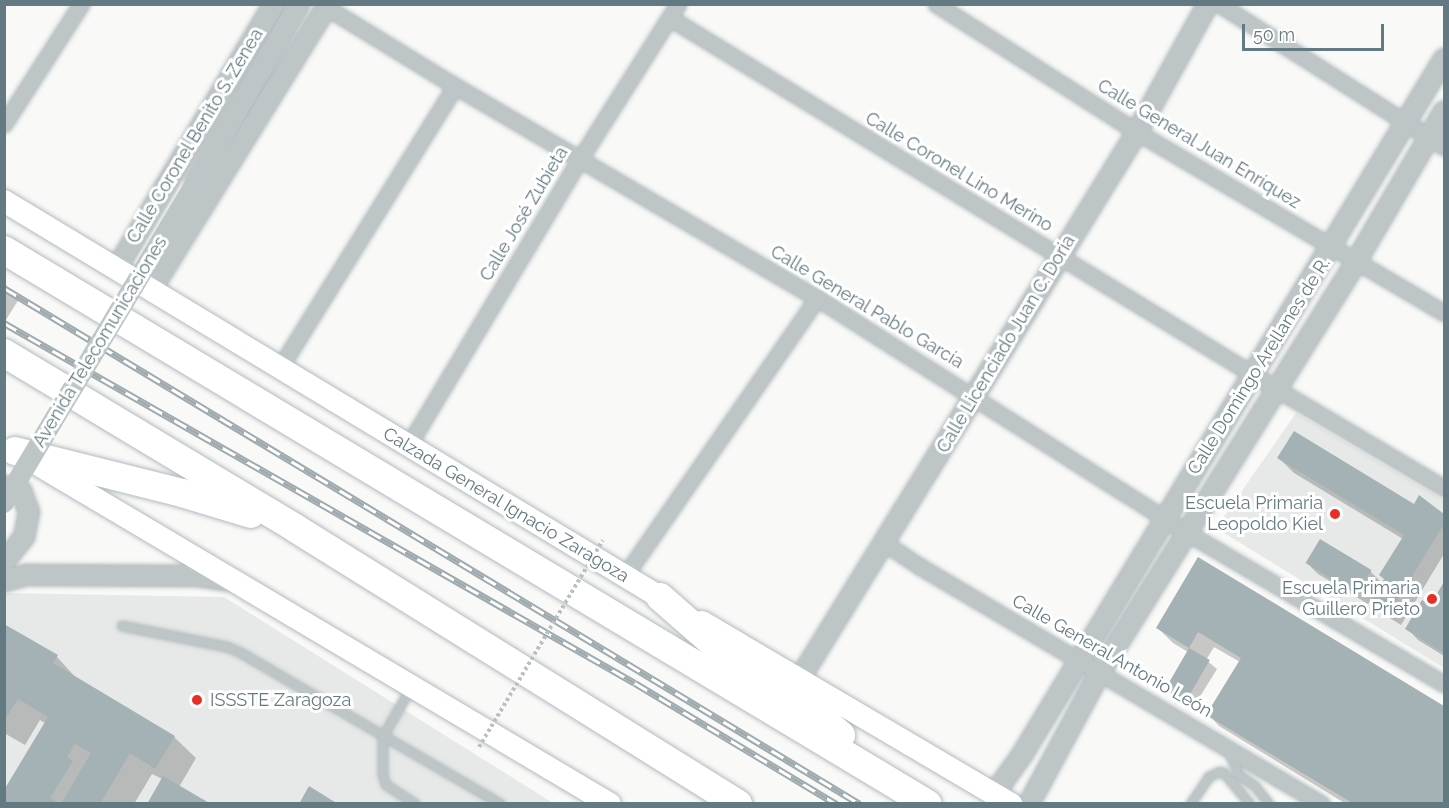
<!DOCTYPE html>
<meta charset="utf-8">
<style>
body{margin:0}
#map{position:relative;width:1449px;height:808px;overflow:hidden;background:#f9f9f7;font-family:Raleway,sans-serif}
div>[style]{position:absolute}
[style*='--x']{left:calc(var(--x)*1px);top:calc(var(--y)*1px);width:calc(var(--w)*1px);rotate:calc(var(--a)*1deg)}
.built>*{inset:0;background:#e7e9e8}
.shadow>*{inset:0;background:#0003}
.building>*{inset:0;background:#a4b1b5;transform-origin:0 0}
.roads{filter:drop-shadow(0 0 2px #b2bbbe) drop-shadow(0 0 2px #b2bbbe)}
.service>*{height:8px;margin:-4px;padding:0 4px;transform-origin:4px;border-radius:4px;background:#bdc5c7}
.minor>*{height:15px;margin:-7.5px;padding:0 7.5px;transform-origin:7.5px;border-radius:7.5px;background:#bdc5c7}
.tertiary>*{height:20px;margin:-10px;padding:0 10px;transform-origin:10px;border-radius:10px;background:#bdc5c7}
.secondary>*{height:22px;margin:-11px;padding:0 11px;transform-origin:11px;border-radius:11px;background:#fff}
.motorway>*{height:28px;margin:-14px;padding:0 14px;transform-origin:14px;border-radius:14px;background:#fff}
.rail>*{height:7px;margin-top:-3.5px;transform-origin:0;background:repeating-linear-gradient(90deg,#fff 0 14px,#9faaae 0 28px);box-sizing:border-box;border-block:2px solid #9faaae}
.path-bridge>*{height:4px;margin-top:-2px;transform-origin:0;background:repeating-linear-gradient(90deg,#babfc1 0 3px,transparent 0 6px)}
.tertiary-bridge>*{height:20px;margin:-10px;padding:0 10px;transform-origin:10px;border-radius:10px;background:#bdc5c7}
.dots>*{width:16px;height:16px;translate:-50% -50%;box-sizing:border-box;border:3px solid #fff;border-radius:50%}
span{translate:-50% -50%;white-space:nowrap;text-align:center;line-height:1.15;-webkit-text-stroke:6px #fff;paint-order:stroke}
.street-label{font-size:18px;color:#637a83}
.poi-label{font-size:18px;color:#637a83}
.right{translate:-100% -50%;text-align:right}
.left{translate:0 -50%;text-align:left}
.frame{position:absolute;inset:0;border:6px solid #637a83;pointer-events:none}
.scale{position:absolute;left:1242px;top:24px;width:142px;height:27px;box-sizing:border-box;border:3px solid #637a83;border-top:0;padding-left:8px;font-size:18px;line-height:21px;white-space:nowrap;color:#637a83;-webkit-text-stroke:4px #fff;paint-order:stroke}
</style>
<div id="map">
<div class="built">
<i style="clip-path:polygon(1296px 413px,1444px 500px,1444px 668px,1216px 528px)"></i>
<i style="clip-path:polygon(5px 593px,224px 597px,553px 803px,5px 804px)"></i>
</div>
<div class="shadow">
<i style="clip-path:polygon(4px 284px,19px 299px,4px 323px)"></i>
<i style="clip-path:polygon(1279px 458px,1414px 506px,1420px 497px,1444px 515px,1444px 554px,1401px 625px,1383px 614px,1370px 601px,1368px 604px,1318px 574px,1307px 563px,1370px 571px,1383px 584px,1403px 539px,1294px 473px)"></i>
<i style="clip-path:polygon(1199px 560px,1444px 707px,1444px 804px,1346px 804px,1219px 726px,1208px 714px,1240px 662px,1214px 647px,1206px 660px,1217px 669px,1193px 708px,1174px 696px,1166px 688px,1188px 652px,1173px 643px,1157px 627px)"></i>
<i style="clip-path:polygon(1444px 585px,1444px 656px,1418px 640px,1407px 628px,1430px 607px)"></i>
<i style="clip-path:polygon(4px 625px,57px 657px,78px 680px,174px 737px,196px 758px,179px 787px,152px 774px,134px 804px,4px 804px,46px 724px,40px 720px,25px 745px,4px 733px)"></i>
</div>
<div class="building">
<i style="clip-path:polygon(1294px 431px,1414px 504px,1419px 495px,1444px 514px,1444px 524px,1389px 614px,1370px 603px,1384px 579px,1379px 575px,1404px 535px,1277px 458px)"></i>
<i style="left:1320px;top:539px;width:60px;height:28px;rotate:31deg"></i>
<i style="clip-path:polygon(1198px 557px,1444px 706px,1444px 804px,1354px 804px,1206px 715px,1241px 658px,1198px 632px,1189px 648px,1156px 628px)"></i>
<i style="clip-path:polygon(1444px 582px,1444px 653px,1405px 629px,1422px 600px,1430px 605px)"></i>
<i style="clip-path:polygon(4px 624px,58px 655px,53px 663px,175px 736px,155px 769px,130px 753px,100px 804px,61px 804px,91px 753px,75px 744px,67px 757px,73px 761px,50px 798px,60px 804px,4px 804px,4px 790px,48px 717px,18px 699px,4px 721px)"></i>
<i style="left:1189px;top:648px;width:24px;height:48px;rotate:30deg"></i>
<i style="clip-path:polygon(163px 776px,211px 804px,147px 804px)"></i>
<i style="clip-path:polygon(309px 786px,338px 804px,299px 804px)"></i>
</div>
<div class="roads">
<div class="service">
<i style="--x:122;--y:626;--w:107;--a:11.3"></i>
<i style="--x:227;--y:647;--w:15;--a:23"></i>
<i style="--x:241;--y:653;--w:300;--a:30.2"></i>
<i style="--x:411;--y:688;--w:56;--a:119.7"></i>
<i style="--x:383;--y:737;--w:38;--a:90"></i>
<i style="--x:383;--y:775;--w:10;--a:73"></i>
<i style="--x:386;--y:785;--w:35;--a:33"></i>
<i style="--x:1228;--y:750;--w:27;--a:66"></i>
<i style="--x:1239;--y:775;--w:19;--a:35"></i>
<i style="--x:1255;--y:786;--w:23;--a:52"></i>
<i style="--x:1191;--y:804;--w:32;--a:-56"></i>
<i style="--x:1209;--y:777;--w:12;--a:-24"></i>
<i style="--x:1220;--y:772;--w:4;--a:14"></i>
<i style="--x:1224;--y:773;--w:40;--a:50"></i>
</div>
<div class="minor">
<i style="--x:936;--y:4;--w:238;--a:32.5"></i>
<i style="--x:1137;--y:132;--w:356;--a:30.5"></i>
<i style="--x:1219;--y:4;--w:267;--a:32.4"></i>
<i style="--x:326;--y:7;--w:151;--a:31.5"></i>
<i style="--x:455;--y:86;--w:420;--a:30.4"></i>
<i style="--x:817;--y:298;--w:437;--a:32.4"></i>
<i style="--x:1186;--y:532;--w:299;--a:30.5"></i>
<i style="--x:670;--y:18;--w:709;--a:31.45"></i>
<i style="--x:1275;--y:388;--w:196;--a:30.6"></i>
<i style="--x:4;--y:124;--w:143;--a:-57.3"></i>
<i style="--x:279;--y:369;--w:333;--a:-58.1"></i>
<i style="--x:408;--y:446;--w:335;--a:-59.1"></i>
<i style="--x:580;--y:159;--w:183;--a:-57.7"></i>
<i style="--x:883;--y:542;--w:43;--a:33.7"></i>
<i style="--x:919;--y:566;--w:468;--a:30.6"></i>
<i style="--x:624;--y:577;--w:339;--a:-55.3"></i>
</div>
<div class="tertiary">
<i style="--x:196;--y:182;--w:206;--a:-59.9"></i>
<i style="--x:117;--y:268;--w:307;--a:-59.3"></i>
<i style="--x:151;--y:290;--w:336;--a:-58.2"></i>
<i style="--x:4;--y:486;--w:18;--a:16"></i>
<i style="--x:21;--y:491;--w:22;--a:69"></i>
<i style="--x:29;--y:512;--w:25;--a:101"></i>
<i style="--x:24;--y:537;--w:32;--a:129"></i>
<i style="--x:4;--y:581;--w:24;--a:-15"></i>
<i style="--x:27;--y:575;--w:172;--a:0.3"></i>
<i style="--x:199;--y:576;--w:30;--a:9"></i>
<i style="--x:799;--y:680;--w:644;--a:-58.33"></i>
<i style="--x:1137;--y:132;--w:146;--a:-61"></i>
<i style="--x:994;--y:794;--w:48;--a:-54.3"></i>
<i style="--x:1022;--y:755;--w:814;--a:-58.77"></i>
<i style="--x:1029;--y:804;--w:150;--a:-61.7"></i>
<i style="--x:1100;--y:672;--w:486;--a:-58"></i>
<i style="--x:1357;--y:260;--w:172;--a:-59.6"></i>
</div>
<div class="secondary">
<i style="--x:4;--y:201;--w:782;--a:31.13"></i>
<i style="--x:32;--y:461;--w:672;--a:30.69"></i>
<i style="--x:702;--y:622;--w:359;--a:30.5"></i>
</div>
<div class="motorway">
<i style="--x:4;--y:250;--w:1077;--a:30.95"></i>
<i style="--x:4;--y:353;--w:340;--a:31"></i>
<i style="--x:295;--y:528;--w:522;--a:31.92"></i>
<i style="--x:15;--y:451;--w:172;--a:14.1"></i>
<i style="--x:182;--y:493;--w:72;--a:16.9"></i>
<i style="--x:660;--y:597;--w:85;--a:41.2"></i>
<i style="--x:724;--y:653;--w:84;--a:31.4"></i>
<i style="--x:796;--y:697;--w:59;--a:40.2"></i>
</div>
</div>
<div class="rail">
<i style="--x:4;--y:288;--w:999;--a:31.08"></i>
<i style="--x:4;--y:323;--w:726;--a:29.71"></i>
<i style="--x:635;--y:683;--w:235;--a:31"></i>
</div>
<div class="path-bridge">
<i style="--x:479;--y:747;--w:241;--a:-59.1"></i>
</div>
<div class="tertiary-bridge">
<i style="--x:4;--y:503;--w:374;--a:-59.1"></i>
</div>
<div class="dots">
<i style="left:1335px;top:514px;background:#ea2e26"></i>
<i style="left:1432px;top:599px;background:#ea2e26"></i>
<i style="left:197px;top:700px;background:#ea2e26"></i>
</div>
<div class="street-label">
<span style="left:195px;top:136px;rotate:-59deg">Calle Coronel Benito S. Zenea</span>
<span style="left:1199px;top:144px;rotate:31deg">Calle General Juan Enríquez</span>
<span style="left:959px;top:172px;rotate:31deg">Calle Coronel Lino Merino</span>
<span style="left:524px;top:214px;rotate:-59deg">Calle José Zubieta</span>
<span style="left:867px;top:307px;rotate:31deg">Calle General Pablo García</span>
<span style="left:100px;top:342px;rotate:-59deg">Avenida Telecomunicaciones</span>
<span style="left:1006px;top:344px;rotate:-59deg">Calle Licenciado Juan C. Doria</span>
<span style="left:1259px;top:366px;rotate:-58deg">Calle Domingo Arellanes de R.</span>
<span style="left:506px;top:505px;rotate:31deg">Calzada General Ignacio Zaragoza</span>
<span style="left:1112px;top:656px;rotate:30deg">Calle General Antonio León</span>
</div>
<div class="poi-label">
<span class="right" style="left:1323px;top:514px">Escuela Primaria<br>Leopoldo Kiel</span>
<span class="right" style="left:1420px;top:599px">Escuela Primaria<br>Guillero Prieto</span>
<span class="left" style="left:210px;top:700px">ISSSTE Zaragoza</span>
</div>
<div class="frame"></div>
<div class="scale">50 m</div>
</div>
